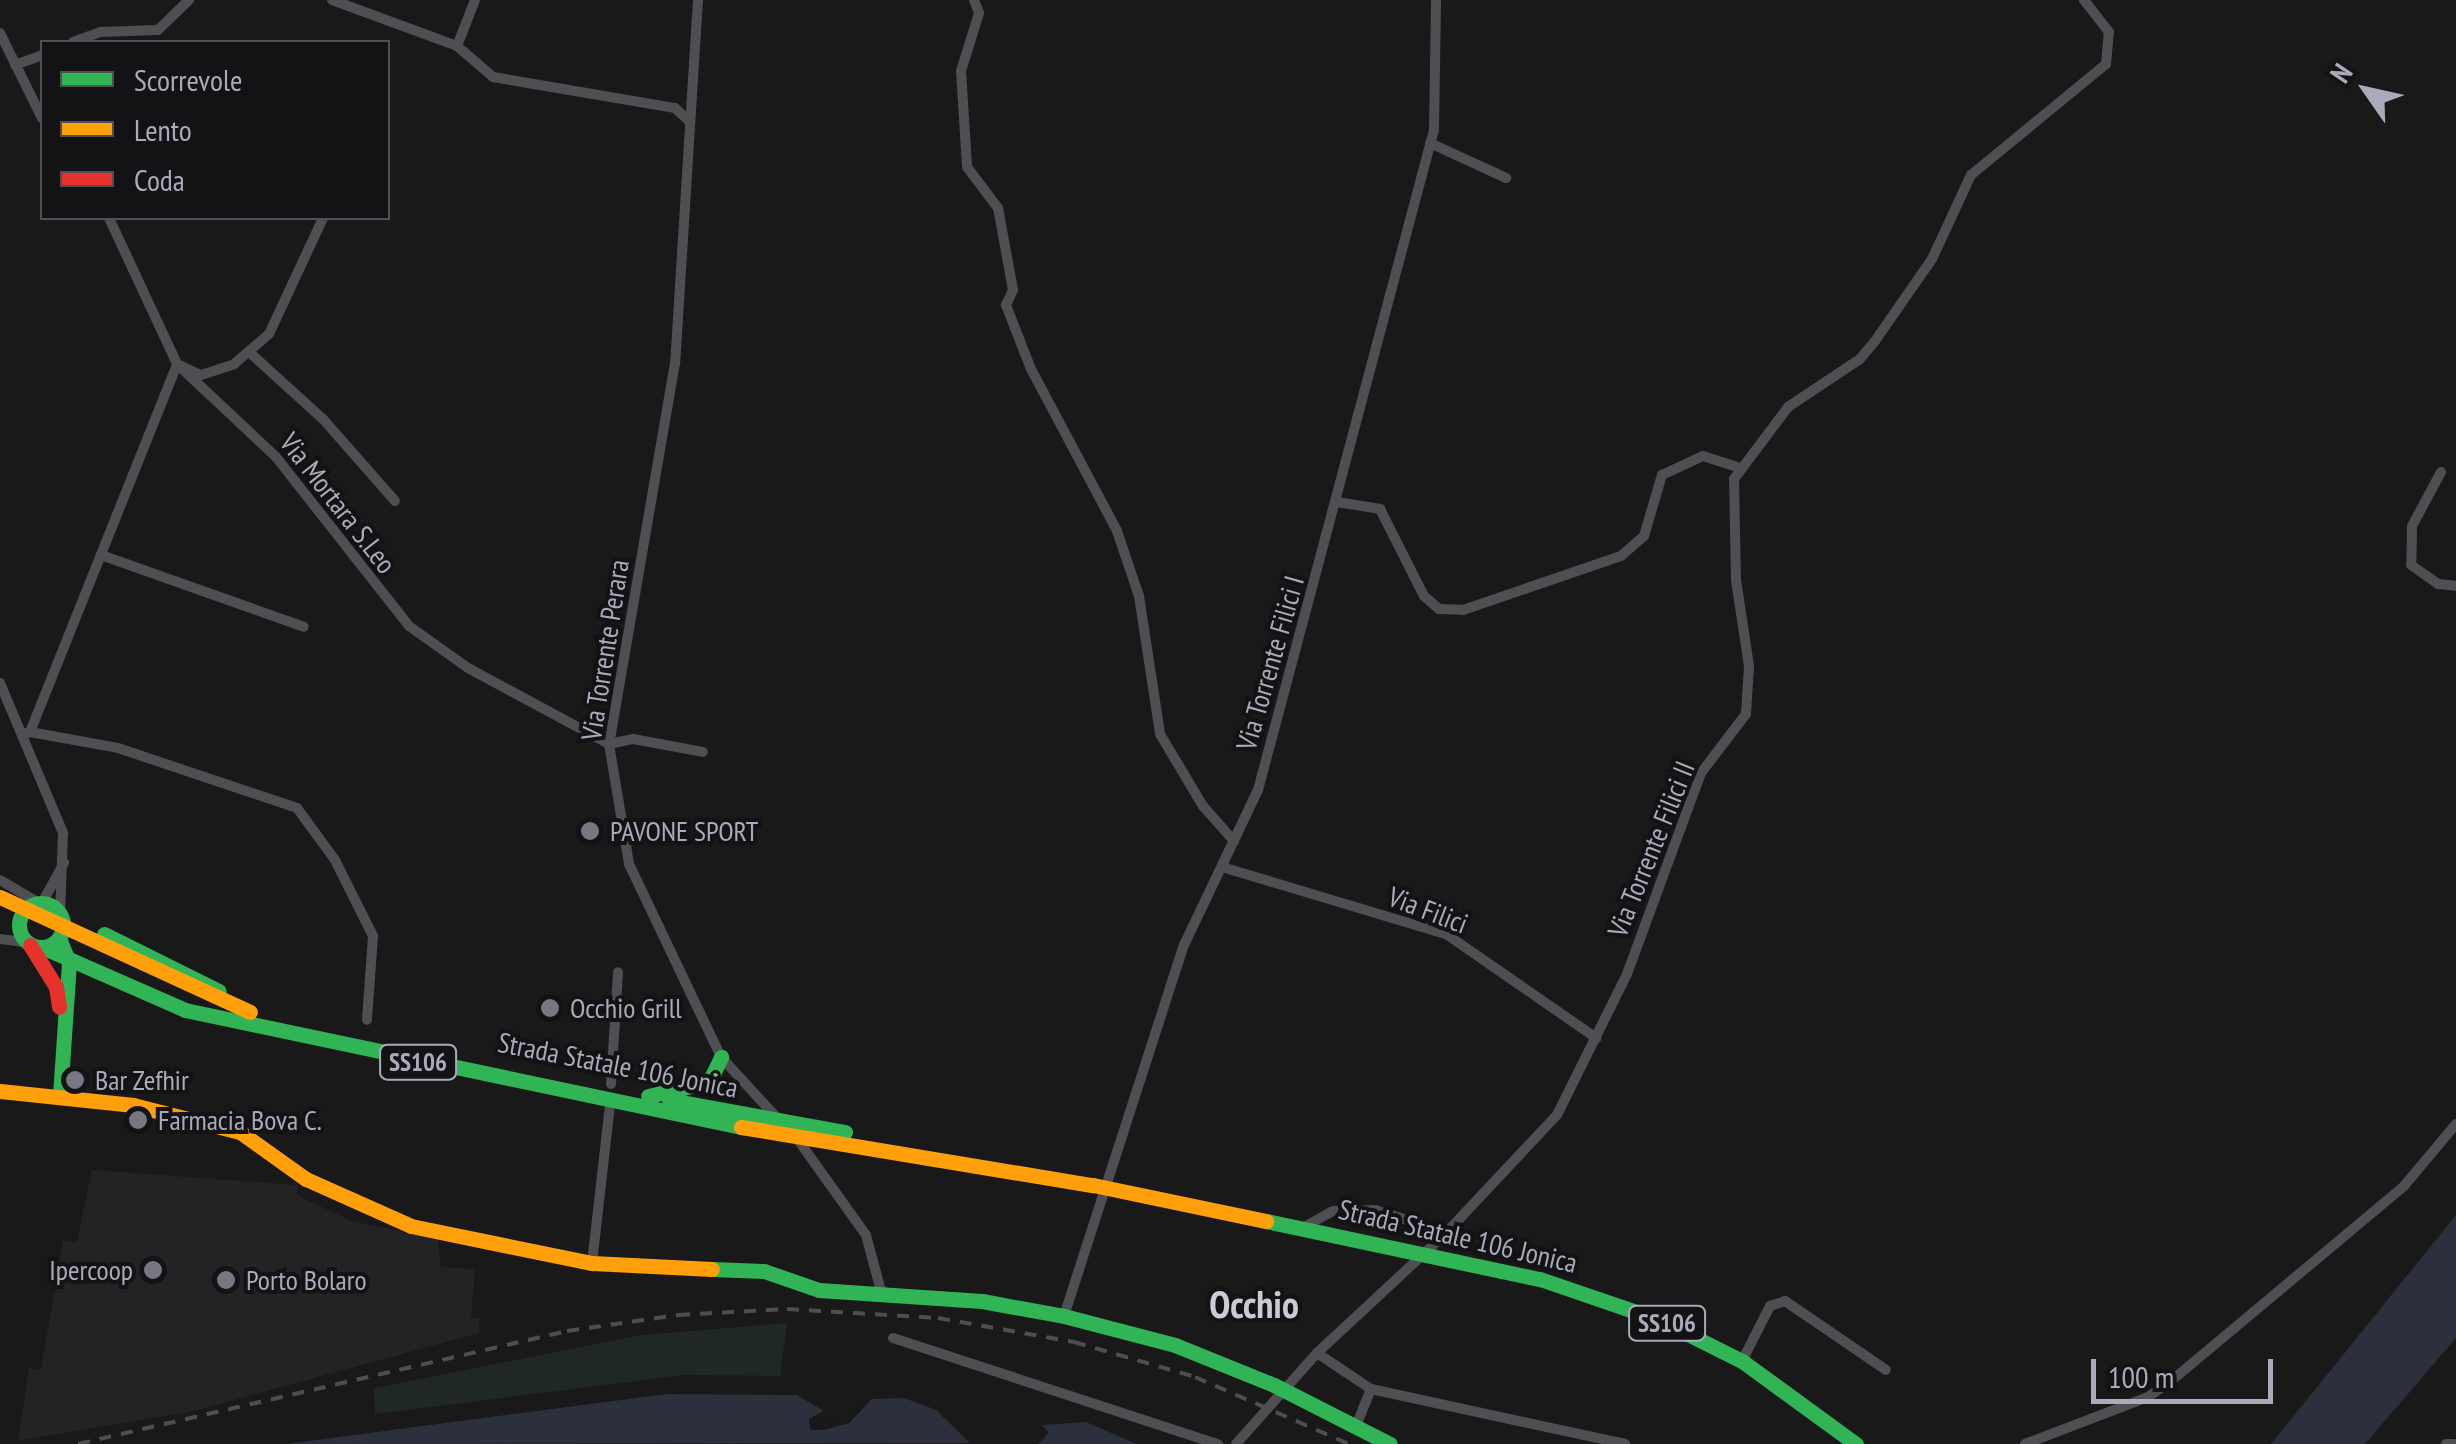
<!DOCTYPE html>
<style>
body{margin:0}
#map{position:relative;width:2456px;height:1444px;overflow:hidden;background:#191919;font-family:"PT Sans Narrow",sans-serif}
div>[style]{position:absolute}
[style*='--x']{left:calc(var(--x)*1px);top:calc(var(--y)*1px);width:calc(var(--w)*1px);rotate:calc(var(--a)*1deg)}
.built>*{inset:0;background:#232325}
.green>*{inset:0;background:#202823}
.water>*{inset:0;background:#2b303c}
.pier>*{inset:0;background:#191919}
.street>*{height:10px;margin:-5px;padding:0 5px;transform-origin:5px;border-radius:5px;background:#4f4e53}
.fast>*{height:15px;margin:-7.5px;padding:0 7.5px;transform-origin:7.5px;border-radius:7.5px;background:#30b455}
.fast>.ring{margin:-7.5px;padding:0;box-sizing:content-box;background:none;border:15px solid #30b455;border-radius:50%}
.slow>*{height:15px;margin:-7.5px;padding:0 7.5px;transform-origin:7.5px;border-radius:7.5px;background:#ff9f0a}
.jam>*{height:15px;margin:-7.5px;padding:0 7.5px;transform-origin:7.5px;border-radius:7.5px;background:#e5322d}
.rail>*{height:4px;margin-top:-2px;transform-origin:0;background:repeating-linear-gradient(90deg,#4e4e52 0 12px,transparent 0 22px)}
.dots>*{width:28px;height:28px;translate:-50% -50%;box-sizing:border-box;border:5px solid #131315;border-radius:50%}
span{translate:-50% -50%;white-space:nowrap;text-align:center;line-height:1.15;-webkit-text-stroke:8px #131315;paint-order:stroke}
.shield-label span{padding:2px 8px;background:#131315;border:2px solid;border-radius:8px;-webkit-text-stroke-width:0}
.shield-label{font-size:25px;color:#a9aaba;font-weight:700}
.street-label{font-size:28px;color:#a9aaba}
.poi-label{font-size:28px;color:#a9aaba}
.left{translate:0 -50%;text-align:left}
.right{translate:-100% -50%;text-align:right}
.district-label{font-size:38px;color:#cbcbd6;font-weight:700}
.legend{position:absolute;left:40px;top:40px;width:350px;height:180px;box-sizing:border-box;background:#131315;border:2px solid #4f4f57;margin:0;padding:12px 18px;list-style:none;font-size:30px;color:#a9aaba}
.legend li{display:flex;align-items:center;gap:20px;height:50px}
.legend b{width:50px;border:2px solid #4f4f57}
.north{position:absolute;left:2316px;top:40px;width:100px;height:100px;-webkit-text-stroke:8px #131315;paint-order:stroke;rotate:304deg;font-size:28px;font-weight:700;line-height:40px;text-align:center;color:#a9aaba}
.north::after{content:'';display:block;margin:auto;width:35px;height:45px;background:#a9aaba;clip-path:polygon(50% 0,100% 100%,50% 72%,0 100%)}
.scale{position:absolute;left:2091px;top:1359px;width:182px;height:45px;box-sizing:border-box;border:5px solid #a9aaba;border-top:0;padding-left:12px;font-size:30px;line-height:35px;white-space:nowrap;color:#a9aaba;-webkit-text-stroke:8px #131315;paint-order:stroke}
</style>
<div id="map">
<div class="built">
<i style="clip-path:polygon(92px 1170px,298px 1185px,297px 1195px,349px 1220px,438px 1240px,441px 1267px,475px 1269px,471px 1318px,479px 1318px,479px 1333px,194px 1411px,18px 1441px,29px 1368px,41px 1370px,63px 1240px,77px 1242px)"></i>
</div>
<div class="green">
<i style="clip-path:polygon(787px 1323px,780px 1376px,683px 1375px,375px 1414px,374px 1388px,642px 1335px)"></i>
</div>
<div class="water">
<i style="clip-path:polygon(2456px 1215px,2456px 1338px,2365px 1444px,2271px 1444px)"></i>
<i style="clip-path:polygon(667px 1394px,797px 1395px,824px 1411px,809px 1419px,811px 1430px,824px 1430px,849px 1423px,872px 1399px,904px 1398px,936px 1410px,970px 1443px,286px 1444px)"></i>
<i style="clip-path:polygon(1086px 1422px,1137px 1444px,1038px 1444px,1049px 1433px,1042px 1425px)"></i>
</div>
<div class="pier">
<i style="clip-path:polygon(872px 1394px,849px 1423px,811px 1430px,809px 1419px,824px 1411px,815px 1425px,846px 1419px)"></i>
</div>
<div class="street">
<i style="--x:332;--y:0;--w:133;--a:20.2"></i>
<i style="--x:457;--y:46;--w:48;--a:40.7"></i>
<i style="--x:493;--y:77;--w:185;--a:9.7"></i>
<i style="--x:675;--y:108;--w:19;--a:43"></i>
<i style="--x:698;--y:0;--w:364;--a:93.6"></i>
<i style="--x:675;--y:363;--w:387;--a:99.8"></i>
<i style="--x:609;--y:744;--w:122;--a:80.5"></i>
<i style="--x:629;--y:864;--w:214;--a:64.5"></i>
<i style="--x:721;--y:1057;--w:83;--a:47.4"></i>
<i style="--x:974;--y:0;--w:14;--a:69"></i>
<i style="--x:979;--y:13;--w:61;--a:107.2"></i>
<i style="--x:961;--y:71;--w:96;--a:86.4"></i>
<i style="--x:967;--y:167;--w:51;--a:52.9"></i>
<i style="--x:998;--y:208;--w:83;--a:79.6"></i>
<i style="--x:1013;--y:290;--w:17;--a:115"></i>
<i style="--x:1006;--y:305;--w:69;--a:68.7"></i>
<i style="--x:1031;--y:369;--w:183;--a:62"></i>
<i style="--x:1117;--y:531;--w:69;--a:71.3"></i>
<i style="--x:1139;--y:596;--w:140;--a:81.3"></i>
<i style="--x:1160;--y:734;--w:84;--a:59.2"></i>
<i style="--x:1203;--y:806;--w:47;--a:48.5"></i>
<i style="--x:0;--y:33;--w:95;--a:63.7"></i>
<i style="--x:73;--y:42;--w:29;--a:-20"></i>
<i style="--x:100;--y:32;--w:58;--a:-2"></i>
<i style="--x:158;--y:30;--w:43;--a:-44.1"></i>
<i style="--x:457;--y:46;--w:49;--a:-68.6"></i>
<i style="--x:15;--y:65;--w:29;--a:-20"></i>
<i style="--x:1430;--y:143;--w:84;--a:24.7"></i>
<i style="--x:109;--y:218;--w:161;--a:65"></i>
<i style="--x:177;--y:364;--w:136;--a:43.2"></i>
<i style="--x:276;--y:457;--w:215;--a:51.8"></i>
<i style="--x:409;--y:626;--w:72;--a:35.4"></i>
<i style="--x:468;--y:668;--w:160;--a:28.3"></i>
<i style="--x:609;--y:744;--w:25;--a:-12"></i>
<i style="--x:633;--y:739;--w:71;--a:10.5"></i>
<i style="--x:249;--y:352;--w:100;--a:42.2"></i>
<i style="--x:323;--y:419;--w:109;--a:48.7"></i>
<i style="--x:2441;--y:472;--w:61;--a:118.2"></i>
<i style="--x:2412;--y:526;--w:39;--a:91"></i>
<i style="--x:2411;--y:565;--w:33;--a:35"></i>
<i style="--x:2438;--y:584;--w:18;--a:6"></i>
<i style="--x:1337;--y:502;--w:44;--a:9.2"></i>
<i style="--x:1380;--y:509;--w:97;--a:63.2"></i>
<i style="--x:1424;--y:596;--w:20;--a:41"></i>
<i style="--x:1439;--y:609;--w:24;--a:2"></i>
<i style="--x:1463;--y:610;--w:167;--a:-18.9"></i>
<i style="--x:1621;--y:556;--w:30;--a:-41"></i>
<i style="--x:1644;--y:536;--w:64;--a:-73.6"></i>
<i style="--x:1662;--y:475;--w:45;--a:-24.9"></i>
<i style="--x:1703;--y:456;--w:40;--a:18"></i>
<i style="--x:101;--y:555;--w:215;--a:19.5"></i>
<i style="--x:0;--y:683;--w:163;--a:67.2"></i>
<i style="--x:63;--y:833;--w:81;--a:92.1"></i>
<i style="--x:30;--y:732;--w:89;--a:10.3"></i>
<i style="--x:118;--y:748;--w:189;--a:18.5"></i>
<i style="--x:297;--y:808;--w:64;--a:53.8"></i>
<i style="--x:335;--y:860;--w:85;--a:63.4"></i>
<i style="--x:373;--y:936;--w:84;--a:94.1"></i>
<i style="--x:22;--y:735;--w:9;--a:-21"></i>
<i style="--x:30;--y:732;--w:396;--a:-68.2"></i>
<i style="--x:177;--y:364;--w:26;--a:25"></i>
<i style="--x:201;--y:375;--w:35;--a:-18"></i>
<i style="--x:234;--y:364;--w:46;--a:-40.6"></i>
<i style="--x:269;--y:334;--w:128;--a:-65"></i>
<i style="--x:1222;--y:867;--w:234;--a:16.7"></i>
<i style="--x:1446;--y:934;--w:183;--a:34.7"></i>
<i style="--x:0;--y:880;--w:45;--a:30.5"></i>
<i style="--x:42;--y:903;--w:46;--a:-61.2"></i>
<i style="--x:0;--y:939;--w:26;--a:7"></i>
<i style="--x:611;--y:1084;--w:112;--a:-86.4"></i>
<i style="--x:796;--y:1137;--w:120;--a:54.5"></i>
<i style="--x:866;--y:1235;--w:58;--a:75"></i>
<i style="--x:1306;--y:1226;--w:31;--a:-29"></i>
<i style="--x:1333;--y:1211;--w:42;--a:-1.4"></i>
<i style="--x:1375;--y:1210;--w:75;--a:17"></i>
<i style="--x:592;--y:1263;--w:158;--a:-83.5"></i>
<i style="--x:1064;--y:1316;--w:390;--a:-72.1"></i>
<i style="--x:1184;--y:945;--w:172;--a:-64.5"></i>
<i style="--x:1258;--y:790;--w:683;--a:-75.07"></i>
<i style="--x:1434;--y:130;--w:130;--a:-89.1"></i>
<i style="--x:893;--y:1338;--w:342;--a:18.1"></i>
<i style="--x:1317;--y:1353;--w:65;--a:33.7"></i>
<i style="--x:1742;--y:1361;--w:62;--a:-63"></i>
<i style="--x:1770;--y:1306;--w:16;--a:-18"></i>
<i style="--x:1785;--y:1301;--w:122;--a:34.3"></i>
<i style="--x:1356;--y:1426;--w:40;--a:-68"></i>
<i style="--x:1371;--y:1389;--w:260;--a:12.2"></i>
<i style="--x:1236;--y:1444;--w:122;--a:-48.3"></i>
<i style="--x:1317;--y:1353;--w:178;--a:-42.9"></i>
<i style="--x:1447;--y:1232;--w:161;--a:-46.8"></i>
<i style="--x:1557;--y:1115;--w:157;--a:-63.6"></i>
<i style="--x:1627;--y:974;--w:214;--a:-69.8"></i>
<i style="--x:1701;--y:773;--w:74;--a:-52.7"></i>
<i style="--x:1746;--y:714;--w:48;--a:-86.4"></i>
<i style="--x:1749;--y:666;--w:87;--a:-98.6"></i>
<i style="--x:1736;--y:580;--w:101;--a:-91.1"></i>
<i style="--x:1734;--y:479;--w:90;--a:-53.1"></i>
<i style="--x:1788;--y:407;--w:87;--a:-33.7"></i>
<i style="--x:1860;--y:359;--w:23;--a:-50"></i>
<i style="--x:1875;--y:341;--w:100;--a:-55.2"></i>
<i style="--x:1932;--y:259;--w:93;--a:-65.1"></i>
<i style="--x:1971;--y:175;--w:175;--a:-39.4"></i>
<i style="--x:2106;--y:64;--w:32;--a:-85"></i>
<i style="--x:2109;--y:32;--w:41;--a:-128"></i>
<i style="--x:2025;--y:1444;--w:132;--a:-20.9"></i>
<i style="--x:2148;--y:1397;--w:28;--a:-35"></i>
<i style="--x:2171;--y:1381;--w:304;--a:-39.9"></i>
<i style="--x:2404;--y:1186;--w:81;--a:-50"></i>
<i style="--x:2446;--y:1444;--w:8;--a:0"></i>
</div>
<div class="fast">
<i class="ring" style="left:19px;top:903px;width:29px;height:29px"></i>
<i style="--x:104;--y:934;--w:128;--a:26.4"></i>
<i style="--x:59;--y:938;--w:27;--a:68"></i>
<i style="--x:69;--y:963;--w:133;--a:93.9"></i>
<i style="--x:44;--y:948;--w:154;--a:23.7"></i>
<i style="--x:185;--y:1010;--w:568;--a:11.88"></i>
<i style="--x:648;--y:1096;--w:63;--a:-12.9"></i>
<i style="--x:709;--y:1082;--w:28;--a:-64"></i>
<i style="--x:669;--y:1100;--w:179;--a:10.3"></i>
<i style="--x:1266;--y:1221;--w:280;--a:12"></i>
<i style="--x:1540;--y:1279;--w:127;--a:18.9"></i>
<i style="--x:1660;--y:1320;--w:92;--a:26.6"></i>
<i style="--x:1742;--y:1361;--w:141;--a:36.1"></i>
<i style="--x:712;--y:1269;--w:52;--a:2.2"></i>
<i style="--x:764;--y:1271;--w:58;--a:19.1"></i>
<i style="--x:819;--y:1290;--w:163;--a:3.9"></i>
<i style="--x:982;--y:1301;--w:83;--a:10.4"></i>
<i style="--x:1064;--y:1316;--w:115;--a:14.6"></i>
<i style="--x:1175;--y:1345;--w:107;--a:22"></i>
<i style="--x:1274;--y:1385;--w:130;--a:27"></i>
</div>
<div class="slow">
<i style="--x:0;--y:897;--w:275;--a:24.7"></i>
<i style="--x:0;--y:1091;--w:134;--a:6"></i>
<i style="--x:133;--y:1105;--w:110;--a:14.2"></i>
<i style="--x:240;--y:1132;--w:81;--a:35.5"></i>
<i style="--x:306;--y:1179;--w:115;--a:24.1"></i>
<i style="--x:411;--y:1226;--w:185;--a:11.6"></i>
<i style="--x:592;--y:1263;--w:120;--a:2.9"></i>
<i style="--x:741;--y:1127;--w:357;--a:9.4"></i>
<i style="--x:1093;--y:1185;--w:177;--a:11.8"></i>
</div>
<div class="jam">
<i style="--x:30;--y:945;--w:49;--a:58.2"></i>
<i style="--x:56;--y:987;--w:20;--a:81"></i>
</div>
<div class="rail">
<i style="--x:78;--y:1444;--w:502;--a:-13.01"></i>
<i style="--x:567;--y:1331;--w:112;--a:-8.2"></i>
<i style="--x:678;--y:1315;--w:109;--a:-3.2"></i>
<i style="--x:787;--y:1309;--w:151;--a:3.4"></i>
<i style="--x:938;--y:1318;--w:138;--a:10"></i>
<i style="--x:1074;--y:1342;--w:126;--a:16.1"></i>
<i style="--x:1195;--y:1377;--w:168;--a:23.5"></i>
</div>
<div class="dots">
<i style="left:590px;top:831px;background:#777782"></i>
<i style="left:550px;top:1008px;background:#777782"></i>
<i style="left:75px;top:1080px;background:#777782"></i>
<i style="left:138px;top:1120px;background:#777782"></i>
<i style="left:153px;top:1270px;background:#777782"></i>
<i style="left:226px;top:1280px;background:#777782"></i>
</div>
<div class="shield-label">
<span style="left:418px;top:1062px">SS106</span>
<span style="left:1667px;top:1323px">SS106</span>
</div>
<div class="street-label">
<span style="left:338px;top:503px;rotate:52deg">Via Mortara S.Leo</span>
<span style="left:605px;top:650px;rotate:-81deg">Via Torrente Perara</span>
<span style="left:1270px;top:663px;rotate:-74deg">Via Torrente Filici I</span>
<span style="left:1651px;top:849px;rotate:-68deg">Via Torrente Filici II</span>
<span style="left:1428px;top:910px;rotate:21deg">Via Filici</span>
<span style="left:618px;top:1065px;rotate:11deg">Strada Statale 106 Jonica</span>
<span style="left:1458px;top:1236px;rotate:13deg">Strada Statale 106 Jonica</span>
</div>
<div class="poi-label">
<span class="left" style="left:610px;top:831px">PAVONE SPORT</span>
<span class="left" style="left:570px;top:1008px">Occhio Grill</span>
<span class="left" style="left:95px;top:1080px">Bar Zefhir</span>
<span class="left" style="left:158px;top:1120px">Farmacia Bova C.</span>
<span class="right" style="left:133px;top:1270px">Ipercoop</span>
<span class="left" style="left:246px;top:1280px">Porto Bolaro</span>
</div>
<div class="district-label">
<span style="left:1254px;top:1304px">Occhio</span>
</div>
<ul class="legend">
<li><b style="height:12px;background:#30b455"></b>Scorrevole</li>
<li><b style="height:12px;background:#ff9f0a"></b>Lento</li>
<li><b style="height:12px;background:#e5322d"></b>Coda</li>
</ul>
<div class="north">N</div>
<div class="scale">100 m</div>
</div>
